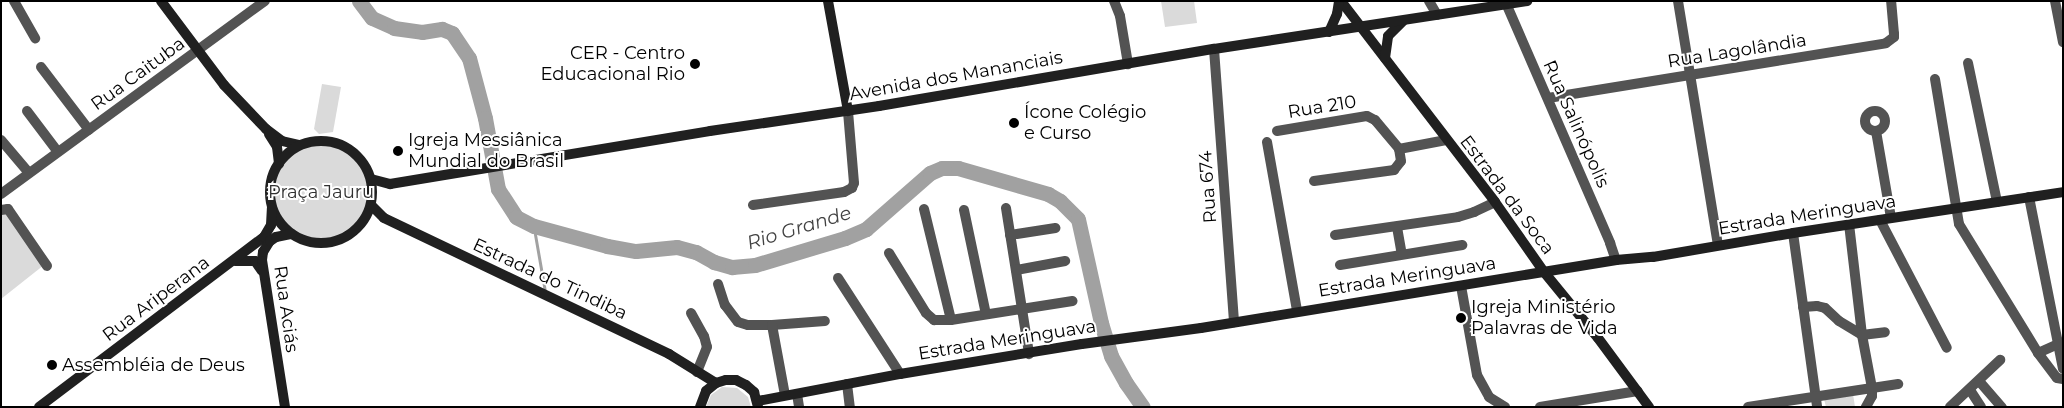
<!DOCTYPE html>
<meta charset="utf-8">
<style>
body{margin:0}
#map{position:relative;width:2064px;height:408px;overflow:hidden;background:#fff;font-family:Montserrat,sans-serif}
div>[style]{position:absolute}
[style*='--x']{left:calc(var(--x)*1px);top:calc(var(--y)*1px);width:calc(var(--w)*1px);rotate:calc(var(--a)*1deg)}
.green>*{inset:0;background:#dadada}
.round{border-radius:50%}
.stream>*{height:2.5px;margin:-1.25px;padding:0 1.25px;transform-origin:1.25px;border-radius:1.25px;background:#a1a1a1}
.river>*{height:15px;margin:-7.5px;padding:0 7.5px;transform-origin:7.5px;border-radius:7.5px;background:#a1a1a1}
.street>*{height:10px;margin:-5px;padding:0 5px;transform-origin:5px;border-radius:5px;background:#535353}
.street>.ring{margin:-5px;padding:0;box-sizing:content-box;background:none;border:10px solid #535353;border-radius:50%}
.secondary>*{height:10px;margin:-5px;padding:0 5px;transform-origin:5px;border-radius:5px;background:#202020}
.secondary>.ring{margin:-5px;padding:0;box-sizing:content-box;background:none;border:10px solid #202020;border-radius:50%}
.dots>*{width:14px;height:14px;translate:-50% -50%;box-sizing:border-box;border:2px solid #fff;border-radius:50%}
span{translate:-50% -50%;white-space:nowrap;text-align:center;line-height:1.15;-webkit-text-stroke:4px #fff;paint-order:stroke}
.street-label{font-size:18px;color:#000}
.poi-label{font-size:18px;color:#000}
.right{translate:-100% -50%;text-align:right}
.left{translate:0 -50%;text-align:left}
.park-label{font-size:18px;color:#313131}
.water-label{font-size:19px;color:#424242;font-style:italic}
.frame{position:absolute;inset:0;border:2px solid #000;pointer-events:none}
</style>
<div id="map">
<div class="green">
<i style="clip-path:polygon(1161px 1px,1194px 1px,1197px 23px,1165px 27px)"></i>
<i style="clip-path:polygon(322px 84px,341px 87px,333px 132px,319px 134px,314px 129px)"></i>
<i class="round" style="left:274px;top:145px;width:94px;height:94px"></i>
<i style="clip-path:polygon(4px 211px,44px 265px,1px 299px,1px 213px)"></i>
<i style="clip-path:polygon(722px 387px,737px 388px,748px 397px,751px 407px,706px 407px,711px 395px)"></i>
<i style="clip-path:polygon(1853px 394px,1855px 407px,1826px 407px,1824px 399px)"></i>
</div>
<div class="stream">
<i style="--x:534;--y:226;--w:64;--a:80.1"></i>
</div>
<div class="river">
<i style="--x:359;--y:1;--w:21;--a:53"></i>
<i style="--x:372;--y:18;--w:24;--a:24"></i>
<i style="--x:394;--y:28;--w:28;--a:8"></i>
<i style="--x:422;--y:32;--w:20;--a:-9"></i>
<i style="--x:442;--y:29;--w:11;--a:22"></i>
<i style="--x:452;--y:33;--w:30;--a:56"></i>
<i style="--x:469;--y:58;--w:62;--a:75.1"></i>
<i style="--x:485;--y:118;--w:72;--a:79.6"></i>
<i style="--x:498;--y:189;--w:33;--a:57"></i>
<i style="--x:516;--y:217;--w:20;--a:27"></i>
<i style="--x:534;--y:226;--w:76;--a:15.3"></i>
<i style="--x:607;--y:246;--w:29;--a:10"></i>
<i style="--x:636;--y:251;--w:41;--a:-5.6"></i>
<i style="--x:677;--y:247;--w:20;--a:15"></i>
<i style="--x:696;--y:252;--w:21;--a:29"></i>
<i style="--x:714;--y:262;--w:19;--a:16"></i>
<i style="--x:732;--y:267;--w:23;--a:-5"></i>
<i style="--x:755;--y:265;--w:94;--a:-16.7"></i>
<i style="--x:845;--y:238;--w:23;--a:-23"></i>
<i style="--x:866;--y:229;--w:85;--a:-41.2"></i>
<i style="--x:930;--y:173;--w:13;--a:-23"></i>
<i style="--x:942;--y:168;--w:16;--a:0"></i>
<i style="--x:958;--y:168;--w:94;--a:16.1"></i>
<i style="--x:1048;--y:194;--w:14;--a:30"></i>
<i style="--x:1060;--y:201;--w:25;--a:45"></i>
<i style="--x:1078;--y:219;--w:107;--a:77.5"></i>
<i style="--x:1101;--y:323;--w:34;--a:73"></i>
<i style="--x:1111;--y:356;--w:31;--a:61"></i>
<i style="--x:1126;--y:383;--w:29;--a:55"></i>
</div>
<div class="street">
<i style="--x:14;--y:1;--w:43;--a:60.4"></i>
<i style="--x:1114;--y:1;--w:16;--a:68"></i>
<i style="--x:1120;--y:16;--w:49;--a:80.5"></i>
<i style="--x:1429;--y:1;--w:16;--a:60"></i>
<i style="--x:1505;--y:1;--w:264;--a:66.5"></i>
<i style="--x:1610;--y:243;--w:18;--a:71"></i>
<i style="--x:1678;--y:1;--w:247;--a:80.7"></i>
<i style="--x:2055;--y:1;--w:42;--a:79"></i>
<i style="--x:1214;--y:49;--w:274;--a:85.8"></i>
<i style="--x:1968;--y:63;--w:142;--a:78.2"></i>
<i style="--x:41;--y:67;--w:79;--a:52.7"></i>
<i style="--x:1935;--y:79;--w:147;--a:80.6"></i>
<i style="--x:1959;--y:224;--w:151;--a:58.5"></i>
<i style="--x:2038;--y:353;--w:31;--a:53"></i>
<i style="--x:2057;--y:378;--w:6;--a:9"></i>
<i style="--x:1548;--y:98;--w:342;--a:-9.2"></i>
<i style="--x:1886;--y:43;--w:10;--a:-37"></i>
<i style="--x:1894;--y:37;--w:3;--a:-90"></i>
<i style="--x:1894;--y:34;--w:33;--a:-95"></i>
<i class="ring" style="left:1865px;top:111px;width:10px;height:10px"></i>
<i style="--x:27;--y:111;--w:51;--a:52.9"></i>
<i style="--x:1277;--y:131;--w:91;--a:-9.5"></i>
<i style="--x:1367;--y:116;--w:9;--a:27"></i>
<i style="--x:1375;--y:120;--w:38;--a:50"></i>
<i style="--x:1399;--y:149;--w:48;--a:-10.8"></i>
<i style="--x:1876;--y:131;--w:88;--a:80.2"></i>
<i style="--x:1;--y:140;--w:43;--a:49.7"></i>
<i style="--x:1267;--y:142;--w:172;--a:79.9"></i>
<i style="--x:1314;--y:181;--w:81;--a:-7.8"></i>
<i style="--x:1394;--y:170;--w:11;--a:-52"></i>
<i style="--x:1401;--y:161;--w:12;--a:-99"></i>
<i style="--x:1;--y:194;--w:327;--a:-36.2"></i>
<i style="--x:2029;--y:197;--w:175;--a:78.8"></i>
<i style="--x:753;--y:205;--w:92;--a:-8.1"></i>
<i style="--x:844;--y:192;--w:9;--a:-27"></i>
<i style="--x:852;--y:188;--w:5;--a:-68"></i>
<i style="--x:854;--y:183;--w:72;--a:-94.8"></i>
<i style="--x:1006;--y:208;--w:148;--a:81"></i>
<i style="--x:924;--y:209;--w:114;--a:76.3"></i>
<i style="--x:1;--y:210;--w:7;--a:-8"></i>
<i style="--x:8;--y:209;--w:69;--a:55.6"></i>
<i style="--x:964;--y:210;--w:106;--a:78.1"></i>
<i style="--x:1880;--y:220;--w:144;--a:62.4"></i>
<i style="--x:1849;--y:224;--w:112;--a:83.3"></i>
<i style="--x:1862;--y:335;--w:54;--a:79.3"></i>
<i style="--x:1872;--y:388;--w:8;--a:90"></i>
<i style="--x:1872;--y:396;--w:13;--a:119"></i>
<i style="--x:1397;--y:227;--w:27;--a:80"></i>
<i style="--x:1793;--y:233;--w:176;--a:82.1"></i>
<i style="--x:1010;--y:235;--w:46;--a:-8.8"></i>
<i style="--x:1335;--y:235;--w:124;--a:-8.3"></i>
<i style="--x:1458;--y:217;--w:17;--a:-17"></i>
<i style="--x:1474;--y:212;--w:23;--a:-25"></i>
<i style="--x:889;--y:253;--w:70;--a:58.3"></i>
<i style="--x:926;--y:313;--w:11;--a:41"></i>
<i style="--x:934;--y:320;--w:17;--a:0"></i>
<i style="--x:951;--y:320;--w:123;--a:-8.9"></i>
<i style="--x:1340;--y:265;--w:124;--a:-9.3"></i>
<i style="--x:1016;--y:270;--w:50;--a:-10.4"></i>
<i style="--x:838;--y:278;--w:114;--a:57.1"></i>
<i style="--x:718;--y:284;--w:22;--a:72"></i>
<i style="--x:725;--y:305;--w:21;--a:53"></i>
<i style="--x:738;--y:322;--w:10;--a:17"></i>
<i style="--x:748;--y:325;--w:24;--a:0"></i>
<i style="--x:772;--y:325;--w:53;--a:-4.3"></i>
<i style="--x:1461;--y:286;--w:90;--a:79.8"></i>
<i style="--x:1477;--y:375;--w:25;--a:61"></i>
<i style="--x:1489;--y:397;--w:19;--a:32"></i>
<i style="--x:1803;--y:307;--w:14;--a:-4"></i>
<i style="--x:1817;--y:306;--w:8;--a:14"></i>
<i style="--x:1825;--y:308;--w:19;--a:43"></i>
<i style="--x:1839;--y:321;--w:27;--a:31"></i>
<i style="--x:1862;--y:335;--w:23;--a:-7"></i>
<i style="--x:691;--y:313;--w:26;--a:61"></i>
<i style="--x:704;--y:336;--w:11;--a:75"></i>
<i style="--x:707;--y:347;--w:27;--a:112"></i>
<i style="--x:772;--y:325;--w:71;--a:79.5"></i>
<i style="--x:2038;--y:353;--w:22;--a:-24"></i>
<i style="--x:1979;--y:381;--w:35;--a:49"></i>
<i style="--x:847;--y:384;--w:23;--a:83"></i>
<i style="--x:1970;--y:390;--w:20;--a:57"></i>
<i style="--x:797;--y:394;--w:13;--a:81"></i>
<i style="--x:1540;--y:407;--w:99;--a:-9.3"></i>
<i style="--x:1748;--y:407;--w:152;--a:-8.7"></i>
<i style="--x:1950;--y:407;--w:69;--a:-43.2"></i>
</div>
<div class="secondary">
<i style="--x:161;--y:1;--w:105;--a:53.1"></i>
<i style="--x:224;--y:85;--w:61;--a:46.3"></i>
<i style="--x:266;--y:129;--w:20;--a:37"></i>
<i style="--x:282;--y:141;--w:18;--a:13"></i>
<i style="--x:828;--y:1;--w:112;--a:79.7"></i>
<i style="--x:1341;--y:1;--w:253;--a:52.5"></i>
<i style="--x:1495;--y:202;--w:85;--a:55"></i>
<i style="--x:1544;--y:272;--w:85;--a:50.7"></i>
<i style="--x:1598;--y:338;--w:86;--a:53.5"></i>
<i style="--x:1329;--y:32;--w:20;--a:-66"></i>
<i style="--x:1337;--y:14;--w:13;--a:-81"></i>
<i style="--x:1385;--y:58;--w:22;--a:-82"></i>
<i style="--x:1388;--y:36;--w:21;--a:-45"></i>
<i style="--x:269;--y:134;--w:15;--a:58"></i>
<i style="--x:277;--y:147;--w:17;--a:83"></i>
<i class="ring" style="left:270px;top:141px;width:92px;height:92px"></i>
<i style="--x:371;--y:179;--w:20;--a:15"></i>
<i style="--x:390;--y:184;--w:324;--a:-9.4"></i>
<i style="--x:710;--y:131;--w:171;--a:-8.4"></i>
<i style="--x:879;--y:106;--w:340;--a:-9.7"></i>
<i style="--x:1214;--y:49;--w:317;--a:-8.7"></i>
<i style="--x:371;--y:205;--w:18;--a:45"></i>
<i style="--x:384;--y:218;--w:316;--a:25.5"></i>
<i style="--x:669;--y:354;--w:55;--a:31.7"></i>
<i style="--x:235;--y:261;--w:20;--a:0"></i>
<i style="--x:255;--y:261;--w:12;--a:55"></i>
<i style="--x:758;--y:401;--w:145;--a:-10.8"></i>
<i style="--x:900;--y:374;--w:184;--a:-9.4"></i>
<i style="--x:1082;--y:344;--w:120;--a:-7.7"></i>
<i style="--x:1201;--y:328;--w:421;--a:-9.3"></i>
<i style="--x:1616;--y:260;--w:37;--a:-5"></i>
<i style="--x:1653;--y:257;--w:142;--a:-9.7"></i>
<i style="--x:1793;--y:233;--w:273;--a:-8.6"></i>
<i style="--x:39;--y:407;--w:282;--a:-37.1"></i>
<i style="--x:264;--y:237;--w:14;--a:-60"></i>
<i style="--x:271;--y:225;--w:17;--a:-87"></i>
<i style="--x:285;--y:407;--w:149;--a:-98.9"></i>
<i style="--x:262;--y:260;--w:8;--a:-83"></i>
<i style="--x:263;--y:252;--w:13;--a:-58"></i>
<i style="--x:270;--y:241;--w:7;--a:-34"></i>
<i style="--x:276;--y:237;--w:16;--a:-11"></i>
<i style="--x:700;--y:407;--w:17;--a:-69"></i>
<i style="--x:706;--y:391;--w:13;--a:-39"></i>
<i style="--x:716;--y:383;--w:10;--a:-17"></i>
<i style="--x:726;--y:380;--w:10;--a:0"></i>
<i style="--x:736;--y:380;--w:11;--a:27"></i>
<i style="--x:746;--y:385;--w:11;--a:41"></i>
<i style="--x:754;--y:392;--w:16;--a:75"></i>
</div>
<div class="dots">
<i style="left:695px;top:64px;background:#000"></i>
<i style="left:1014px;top:123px;background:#000"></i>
<i style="left:398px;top:151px;background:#000"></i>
<i style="left:1461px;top:318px;background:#000"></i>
<i style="left:52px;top:365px;background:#000"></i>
</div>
<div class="street-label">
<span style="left:1737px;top:51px;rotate:-9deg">Rua Lagolândia</span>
<span style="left:138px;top:74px;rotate:-36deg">Rua Caituba</span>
<span style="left:956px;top:76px;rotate:-10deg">Avenida dos Mananciais</span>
<span style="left:1322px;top:107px;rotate:-9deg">Rua 210</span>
<span style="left:1576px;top:124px;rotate:66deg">Rua Salinópolis</span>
<span style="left:1208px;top:187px;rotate:-94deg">Rua 674</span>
<span style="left:1507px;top:195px;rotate:53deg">Estrada da Soca</span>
<span style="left:1807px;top:215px;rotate:-9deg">Estrada Meringuava</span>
<span style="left:1407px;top:277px;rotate:-9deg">Estrada Meringuava</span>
<span style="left:550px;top:279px;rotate:25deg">Estrada do Tindiba</span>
<span style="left:156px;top:299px;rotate:-37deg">Rua Ariperana</span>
<span style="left:286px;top:309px;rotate:82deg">Rua Aciás</span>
<span style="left:1007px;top:340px;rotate:-9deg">Estrada Meringuava</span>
</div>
<div class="poi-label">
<span class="right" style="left:685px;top:64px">CER - Centro<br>Educacional Rio</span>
<span class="left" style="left:1024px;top:123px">Ícone Colégio<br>e Curso</span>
<span class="left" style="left:408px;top:151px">Igreja Messiânica<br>Mundial do Brasil</span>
<span class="left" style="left:1471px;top:318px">Igreja Ministério<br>Palavras de Vida</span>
<span class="left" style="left:62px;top:365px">Assembléia de Deus</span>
</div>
<div class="park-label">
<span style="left:321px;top:192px">Praça Jauru</span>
</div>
<div class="water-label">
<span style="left:799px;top:228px;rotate:-17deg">Rio Grande</span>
</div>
<div class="frame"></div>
</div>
